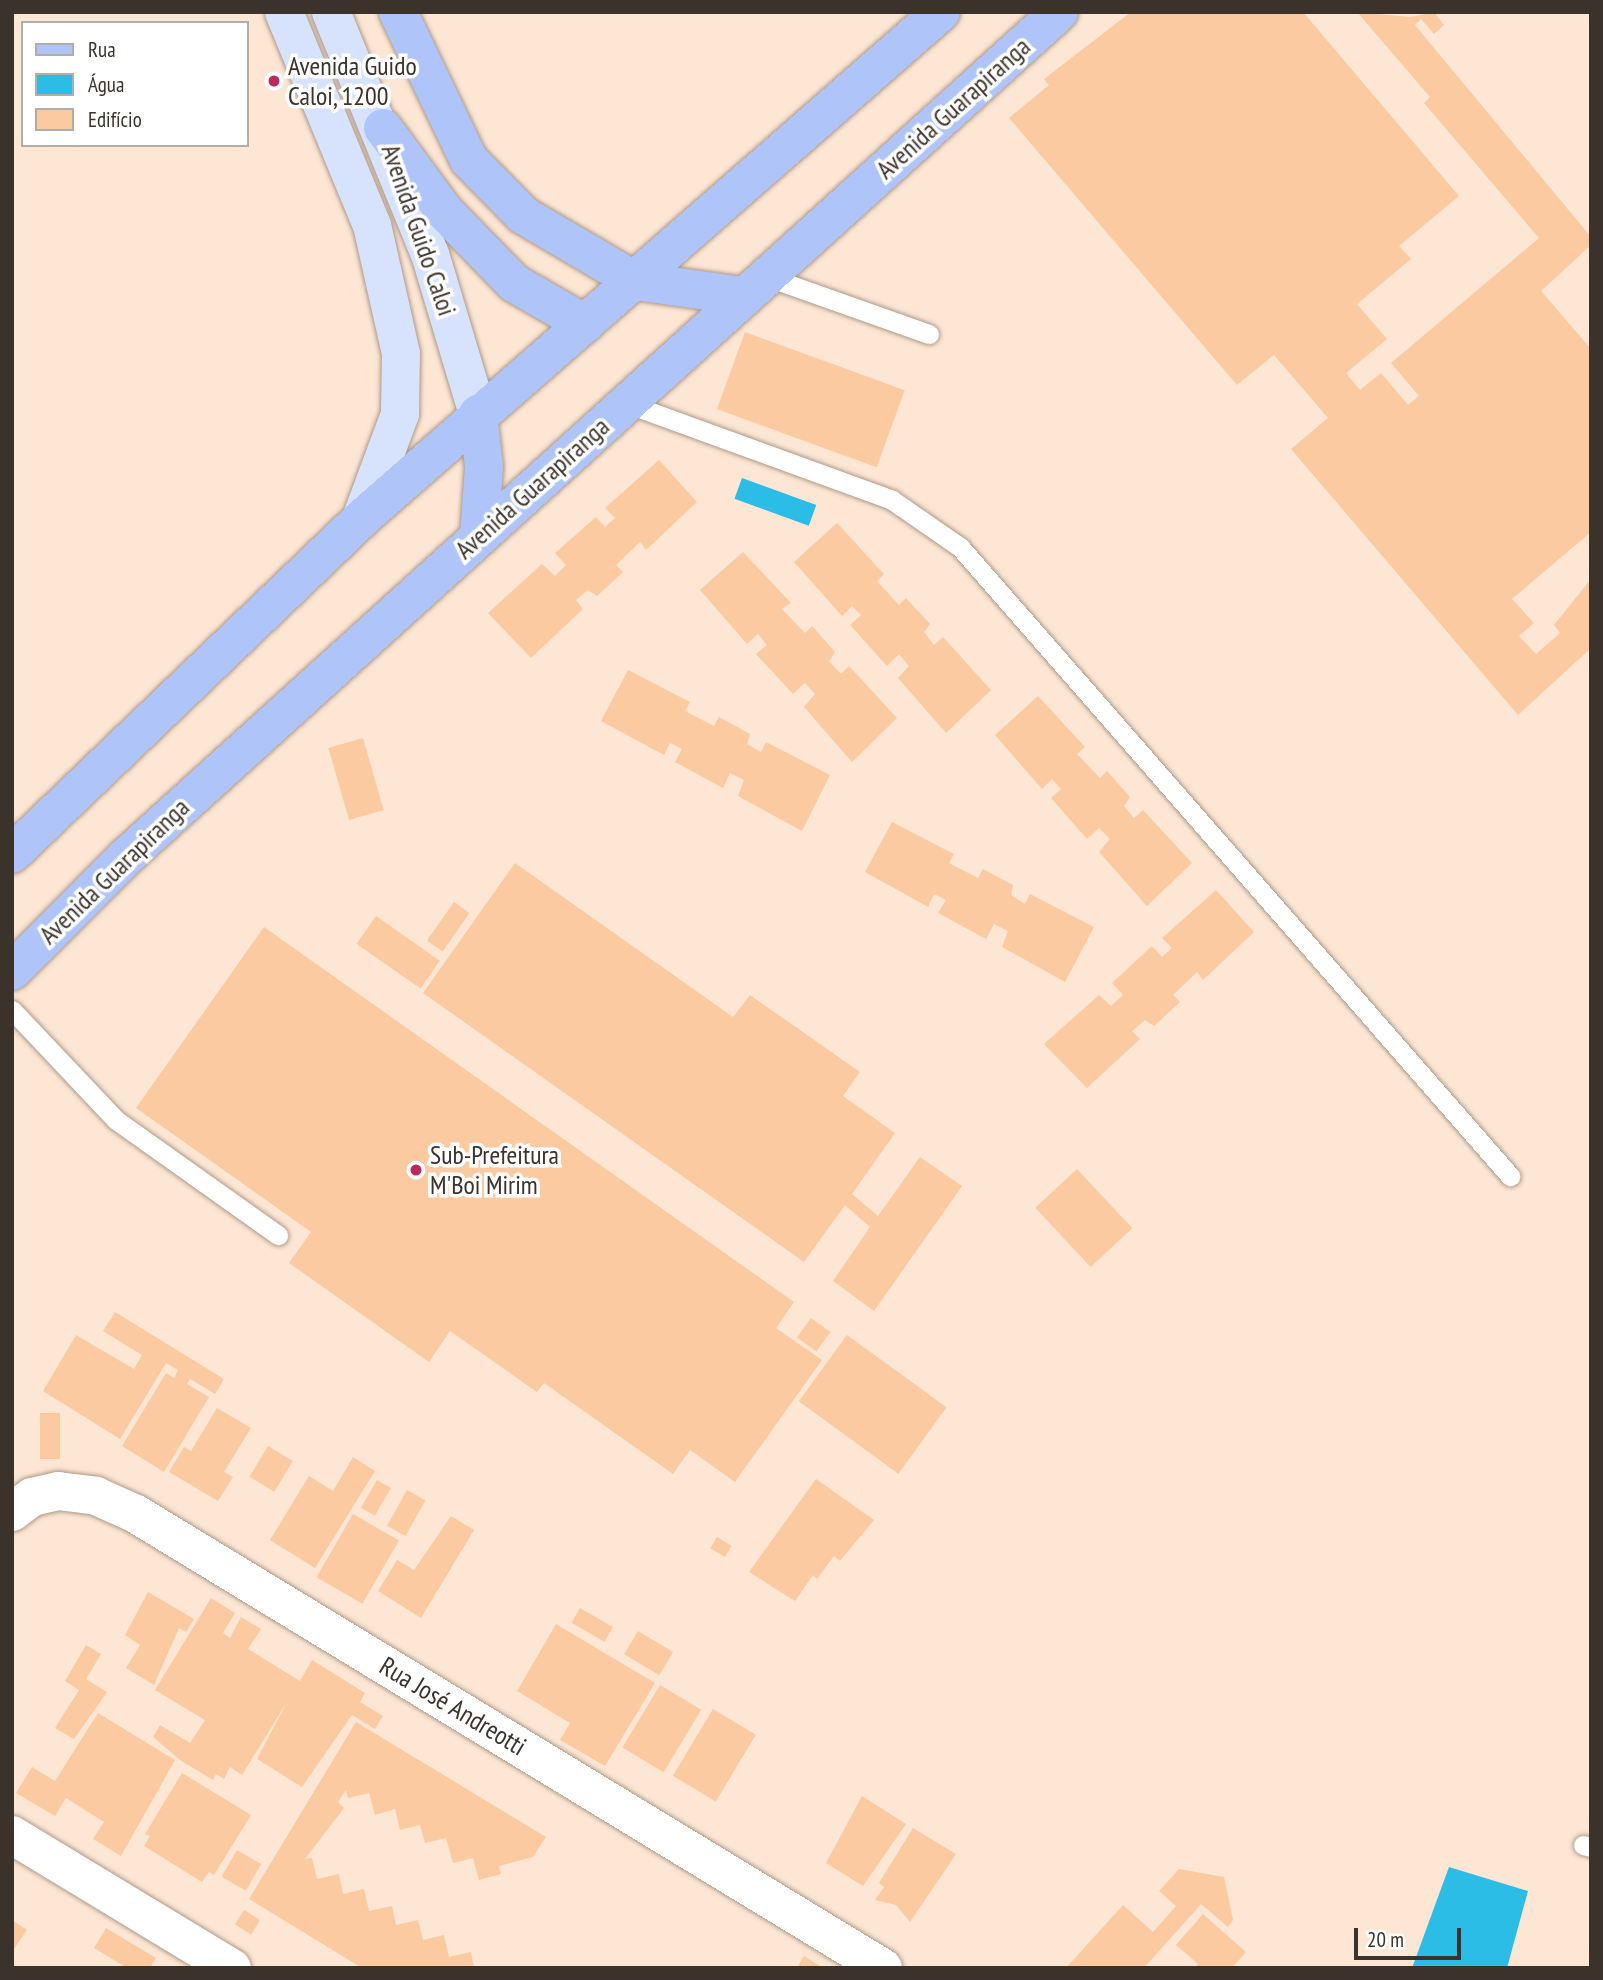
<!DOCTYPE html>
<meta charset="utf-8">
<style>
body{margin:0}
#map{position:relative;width:1603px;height:1980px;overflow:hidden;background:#fde6d4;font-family:"PT Sans Narrow",sans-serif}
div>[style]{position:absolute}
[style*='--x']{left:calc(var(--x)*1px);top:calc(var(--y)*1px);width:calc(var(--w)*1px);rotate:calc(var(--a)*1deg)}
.water>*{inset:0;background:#2cbde7;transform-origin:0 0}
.building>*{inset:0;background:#fbcaa1;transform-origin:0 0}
.roads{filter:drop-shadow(0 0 2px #ae9988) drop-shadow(0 0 2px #ae9988)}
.service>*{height:19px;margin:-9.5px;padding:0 9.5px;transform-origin:9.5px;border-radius:9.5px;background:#fff}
.minor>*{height:38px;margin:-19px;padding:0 19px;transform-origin:19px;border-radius:19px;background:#fff}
.secondary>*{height:38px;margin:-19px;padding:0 19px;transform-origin:19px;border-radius:19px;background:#d7e2fc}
.primary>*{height:38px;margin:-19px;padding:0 19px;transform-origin:19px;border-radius:19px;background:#afc5fa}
.dots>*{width:19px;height:19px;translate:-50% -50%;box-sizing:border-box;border:4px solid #fff;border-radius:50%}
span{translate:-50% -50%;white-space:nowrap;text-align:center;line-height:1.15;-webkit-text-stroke:7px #fff;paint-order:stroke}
.poi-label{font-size:26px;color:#3b322b}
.left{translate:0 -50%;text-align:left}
.street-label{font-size:26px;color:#3b322b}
.frame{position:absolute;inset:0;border:14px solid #3b322b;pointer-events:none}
.legend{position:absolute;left:21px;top:21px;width:228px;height:126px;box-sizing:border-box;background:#fff;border:2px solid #b1adaa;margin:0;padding:9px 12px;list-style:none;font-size:21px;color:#3b322b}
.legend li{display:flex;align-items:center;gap:14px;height:35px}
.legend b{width:35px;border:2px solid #b1adaa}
.scale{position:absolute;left:1354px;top:1928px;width:107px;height:32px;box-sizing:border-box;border:4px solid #3b322b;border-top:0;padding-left:9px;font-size:21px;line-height:24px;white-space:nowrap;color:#3b322b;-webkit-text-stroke:5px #fff;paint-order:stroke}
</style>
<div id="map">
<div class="water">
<i style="left:742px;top:478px;width:79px;height:22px;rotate:20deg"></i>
<i style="clip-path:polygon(1449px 1867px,1528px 1891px,1507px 1968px,1412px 1968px)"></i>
</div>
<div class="building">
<i style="clip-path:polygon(1131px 12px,1303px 12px,1459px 196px,1399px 246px,1411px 259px,1357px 304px,1387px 339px,1346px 373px,1360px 390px,1381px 373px,1408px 405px,1419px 396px,1391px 363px,1539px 238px,1424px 103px,1430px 97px,1357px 12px,1410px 17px,1434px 12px,1444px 25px,1434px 34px,1421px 19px,1415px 25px,1591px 237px,1591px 245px,1541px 291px,1591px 349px,1591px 532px,1512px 599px,1534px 623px,1519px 636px,1536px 654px,1560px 633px,1554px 625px,1591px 579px,1591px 648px,1518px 715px,1291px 449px,1328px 418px,1274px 355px,1237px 385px,1009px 118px,1049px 85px,1044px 79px)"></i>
<i style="left:745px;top:332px;width:170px;height:82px;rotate:20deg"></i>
<i style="clip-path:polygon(659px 460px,697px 502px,646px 550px,640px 542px,616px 565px,623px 572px,597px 596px,588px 590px,576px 600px,583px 609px,531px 658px,488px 613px,542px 564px,555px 576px,566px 565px,555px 553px,596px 517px,605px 527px,615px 518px,605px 508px)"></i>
<i style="clip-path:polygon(837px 523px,884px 574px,877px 581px,899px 605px,906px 598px,930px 624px,924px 632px,934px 645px,943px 637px,991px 690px,946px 733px,898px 678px,909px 666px,899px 654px,887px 666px,850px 625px,861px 615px,852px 606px,842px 616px,794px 562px)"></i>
<i style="clip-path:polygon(743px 552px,791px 603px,782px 609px,805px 633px,812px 626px,835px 652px,829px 661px,841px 674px,849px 666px,897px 718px,852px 762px,804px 707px,815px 694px,805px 683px,793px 694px,756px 654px,767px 645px,758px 634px,747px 644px,700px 590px)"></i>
<i style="clip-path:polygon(628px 670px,690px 702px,685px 711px,714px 726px,719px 717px,750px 734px,747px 744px,761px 752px,766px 742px,830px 775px,802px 831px,738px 796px,744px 780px,730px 773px,723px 788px,675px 762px,682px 749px,670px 743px,664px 755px,601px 721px)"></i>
<i style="clip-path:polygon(1038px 696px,1085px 747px,1077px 754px,1100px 778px,1107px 771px,1130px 797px,1124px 806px,1134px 818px,1143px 810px,1192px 863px,1147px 906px,1099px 852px,1110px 839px,1099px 828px,1087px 839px,1051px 798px,1061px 789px,1052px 779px,1042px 789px,995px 735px)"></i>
<i style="left:363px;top:738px;width:75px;height:36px;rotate:74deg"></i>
<i style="clip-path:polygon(892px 822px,954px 854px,949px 863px,978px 878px,983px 869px,1013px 885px,1011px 895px,1025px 904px,1030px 894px,1094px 927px,1065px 982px,1002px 947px,1008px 931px,994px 924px,986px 939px,938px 913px,946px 900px,934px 894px,928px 907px,865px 872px)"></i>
<i style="clip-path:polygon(515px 863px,733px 1017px,750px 995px,860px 1072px,843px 1096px,895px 1133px,852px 1194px,878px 1216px,920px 1157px,962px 1186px,874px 1311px,833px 1281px,870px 1227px,845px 1205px,804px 1262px,423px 993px)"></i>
<i style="clip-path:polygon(1216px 890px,1254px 932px,1203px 980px,1197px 972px,1173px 995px,1180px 1002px,1154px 1026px,1145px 1020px,1132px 1031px,1140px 1039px,1087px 1088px,1044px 1044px,1099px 995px,1111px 1006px,1123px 995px,1112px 983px,1152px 946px,1162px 957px,1172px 948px,1162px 938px)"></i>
<i style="left:454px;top:902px;width:19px;height:47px;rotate:35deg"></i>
<i style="left:376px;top:916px;width:78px;height:34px;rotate:35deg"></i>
<i style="clip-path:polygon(264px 927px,794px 1302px,776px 1328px,822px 1360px,735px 1482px,690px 1450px,673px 1474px,544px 1383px,537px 1392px,450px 1331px,429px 1362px,289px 1263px,311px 1232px,136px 1108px)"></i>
<i style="left:1077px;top:1169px;width:81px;height:57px;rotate:47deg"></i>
<i style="clip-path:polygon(115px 1312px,224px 1379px,215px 1394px,190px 1379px,187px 1384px,209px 1397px,164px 1472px,122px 1446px,166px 1373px,174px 1378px,178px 1370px,166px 1363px,120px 1439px,43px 1391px,76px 1335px,134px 1369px,142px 1355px,103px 1331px)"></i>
<i style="left:811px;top:1318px;width:24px;height:24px;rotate:36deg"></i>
<i style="left:847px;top:1335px;width:123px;height:82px;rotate:36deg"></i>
<i style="clip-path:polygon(217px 1408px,251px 1428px,224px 1472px,233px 1477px,218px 1501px,169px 1472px,184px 1447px,191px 1451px)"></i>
<i style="left:40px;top:1413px;width:20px;height:46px"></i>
<i style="left:268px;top:1446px;width:29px;height:36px;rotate:31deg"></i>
<i style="clip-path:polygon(353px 1457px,375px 1471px,315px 1568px,270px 1540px,309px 1476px,333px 1491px)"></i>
<i style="clip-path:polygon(816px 1479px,874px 1520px,840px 1561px,834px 1556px,817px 1579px,813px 1575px,795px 1601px,749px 1572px)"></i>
<i style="left:377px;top:1480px;width:16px;height:32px;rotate:30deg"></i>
<i style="left:407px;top:1490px;width:21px;height:41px;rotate:29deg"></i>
<i style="left:353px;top:1514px;width:53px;height:73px;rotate:30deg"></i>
<i style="clip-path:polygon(451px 1516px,474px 1530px,421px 1618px,378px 1591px,397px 1560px,414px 1570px)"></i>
<i style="left:717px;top:1537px;width:17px;height:13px;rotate:31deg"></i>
<i style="clip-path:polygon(148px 1592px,194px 1619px,186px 1632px,179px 1628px,154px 1685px,126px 1668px,140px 1645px,125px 1635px)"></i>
<i style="clip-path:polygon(211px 1598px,235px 1613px,223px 1633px,230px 1638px,241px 1617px,261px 1629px,248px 1649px,300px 1681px,312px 1660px,365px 1693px,360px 1702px,383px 1716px,375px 1729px,352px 1715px,302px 1787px,257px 1759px,287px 1702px,242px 1775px,230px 1767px,224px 1779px,216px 1774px,213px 1780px,180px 1760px,153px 1737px,160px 1725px,190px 1743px,205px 1720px,155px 1690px)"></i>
<i style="left:580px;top:1608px;width:38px;height:17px;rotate:30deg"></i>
<i style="clip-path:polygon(556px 1624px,655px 1683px,605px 1766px,560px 1740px,570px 1723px,517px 1691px)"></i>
<i style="left:638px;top:1631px;width:41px;height:27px;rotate:31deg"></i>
<i style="clip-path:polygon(86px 1645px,101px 1654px,86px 1679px,107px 1692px,74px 1739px,55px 1728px,79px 1690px,65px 1681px)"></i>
<i style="left:660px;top:1685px;width:48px;height:73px;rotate:31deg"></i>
<i style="left:713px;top:1709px;width:50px;height:78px;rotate:31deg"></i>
<i style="clip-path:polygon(98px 1713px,175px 1760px,121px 1856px,93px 1839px,104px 1822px,66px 1798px,55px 1816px,16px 1793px,32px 1767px,55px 1781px)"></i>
<i style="clip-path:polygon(356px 1722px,546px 1837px,533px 1857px,499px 1866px,501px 1874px,479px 1880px,473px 1858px,453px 1863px,446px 1838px,425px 1843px,420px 1825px,400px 1830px,395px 1809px,375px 1815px,369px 1793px,348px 1798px,346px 1790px,338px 1802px,344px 1808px,305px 1859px,312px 1858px,317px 1879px,339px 1874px,343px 1894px,364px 1889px,369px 1911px,392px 1906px,396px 1925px,418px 1920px,423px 1940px,444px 1935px,449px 1957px,471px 1952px,474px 1968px,362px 1968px,249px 1899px)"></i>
<i style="clip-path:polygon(182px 1773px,251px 1815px,214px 1875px,209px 1872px,202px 1882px,144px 1846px,150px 1836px,145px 1834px)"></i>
<i style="clip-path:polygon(862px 1796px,906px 1824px,863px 1886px,826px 1863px)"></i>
<i style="clip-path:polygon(913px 1828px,956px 1854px,910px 1922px,896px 1905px,875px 1900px,884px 1887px,879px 1883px)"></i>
<i style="left:237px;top:1850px;width:28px;height:31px;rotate:30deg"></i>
<i style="clip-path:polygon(1179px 1869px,1224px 1877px,1233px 1920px,1228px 1927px,1201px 1904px,1144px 1968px,1066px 1968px,1123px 1905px,1153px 1932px,1176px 1906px,1159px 1891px)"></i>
<i style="left:244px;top:1910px;width:19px;height:17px;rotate:32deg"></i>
<i style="clip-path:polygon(1203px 1914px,1246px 1952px,1232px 1968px,1194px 1968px,1198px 1964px,1176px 1945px)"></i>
<i style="clip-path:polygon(12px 1920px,27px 1930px,12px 1952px)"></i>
<i style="clip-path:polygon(106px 1928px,156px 1958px,150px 1968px,127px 1968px,94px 1948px)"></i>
<i style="clip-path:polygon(804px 1956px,823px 1968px,797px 1968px)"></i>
</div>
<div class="roads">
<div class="service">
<i style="--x:765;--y:276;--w:174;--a:19.5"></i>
<i style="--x:626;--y:403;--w:283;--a:20"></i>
<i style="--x:892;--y:500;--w:83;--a:34.7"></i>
<i style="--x:960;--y:547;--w:836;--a:48.83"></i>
<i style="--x:12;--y:1010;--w:151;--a:46.6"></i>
<i style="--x:116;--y:1120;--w:199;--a:35.4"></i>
<i style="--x:1583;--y:1845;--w:8;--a:14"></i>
</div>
<div class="minor">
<i style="--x:12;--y:1512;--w:25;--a:-37"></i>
<i style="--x:32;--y:1497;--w:27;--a:-13"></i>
<i style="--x:58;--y:1491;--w:38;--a:7"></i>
<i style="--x:96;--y:1496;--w:44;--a:24.2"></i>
<i style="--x:136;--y:1514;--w:874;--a:31.29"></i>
<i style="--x:12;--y:1835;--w:257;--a:31.2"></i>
</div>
<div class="secondary">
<i style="--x:284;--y:12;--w:230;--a:67.6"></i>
<i style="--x:372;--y:225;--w:132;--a:77.3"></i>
<i style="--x:401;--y:354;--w:60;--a:91"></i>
<i style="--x:400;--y:414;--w:112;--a:110.4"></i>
<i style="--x:331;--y:12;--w:261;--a:67.8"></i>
<i style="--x:430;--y:254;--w:167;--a:73.3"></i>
</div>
<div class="primary">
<i style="--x:398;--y:12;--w:164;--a:64.4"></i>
<i style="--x:469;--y:160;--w:77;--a:45.5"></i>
<i style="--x:523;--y:215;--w:130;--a:30.5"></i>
<i style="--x:635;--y:281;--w:109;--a:7.9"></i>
<i style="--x:383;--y:128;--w:104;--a:53.6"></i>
<i style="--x:445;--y:212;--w:99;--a:45.8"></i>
<i style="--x:514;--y:283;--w:82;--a:30"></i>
<i style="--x:478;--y:414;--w:53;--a:83.5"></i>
<i style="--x:484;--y:467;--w:69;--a:94.1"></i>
<i style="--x:12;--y:854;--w:484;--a:-43.8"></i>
<i style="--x:361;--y:519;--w:770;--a:-41.16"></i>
<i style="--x:12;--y:971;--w:163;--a:-45"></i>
<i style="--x:127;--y:856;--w:1257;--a:-42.16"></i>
</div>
</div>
<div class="dots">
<i style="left:274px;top:81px;background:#ba2b5b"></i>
<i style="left:416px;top:1170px;background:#ba2b5b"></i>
</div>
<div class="poi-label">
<span class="left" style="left:288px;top:81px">Avenida Guido<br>Caloi, 1200</span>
<span class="left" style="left:430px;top:1170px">Sub-Prefeitura<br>M'Boi Mirim</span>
</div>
<div class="street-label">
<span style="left:953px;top:108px;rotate:-42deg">Avenida Guarapiranga</span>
<span style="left:419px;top:230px;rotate:71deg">Avenida Guido Caloi</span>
<span style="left:532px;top:488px;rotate:-42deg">Avenida Guarapiranga</span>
<span style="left:114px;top:871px;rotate:-44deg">Avenida Guarapiranga</span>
<span style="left:453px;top:1706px;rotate:31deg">Rua José Andreotti</span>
</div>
<div class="frame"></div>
<ul class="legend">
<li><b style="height:9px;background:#afc5fa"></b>Rua</li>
<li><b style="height:19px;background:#2cbde7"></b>Água</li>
<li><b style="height:19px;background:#fbcaa1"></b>Edifício</li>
</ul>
<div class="scale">20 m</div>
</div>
